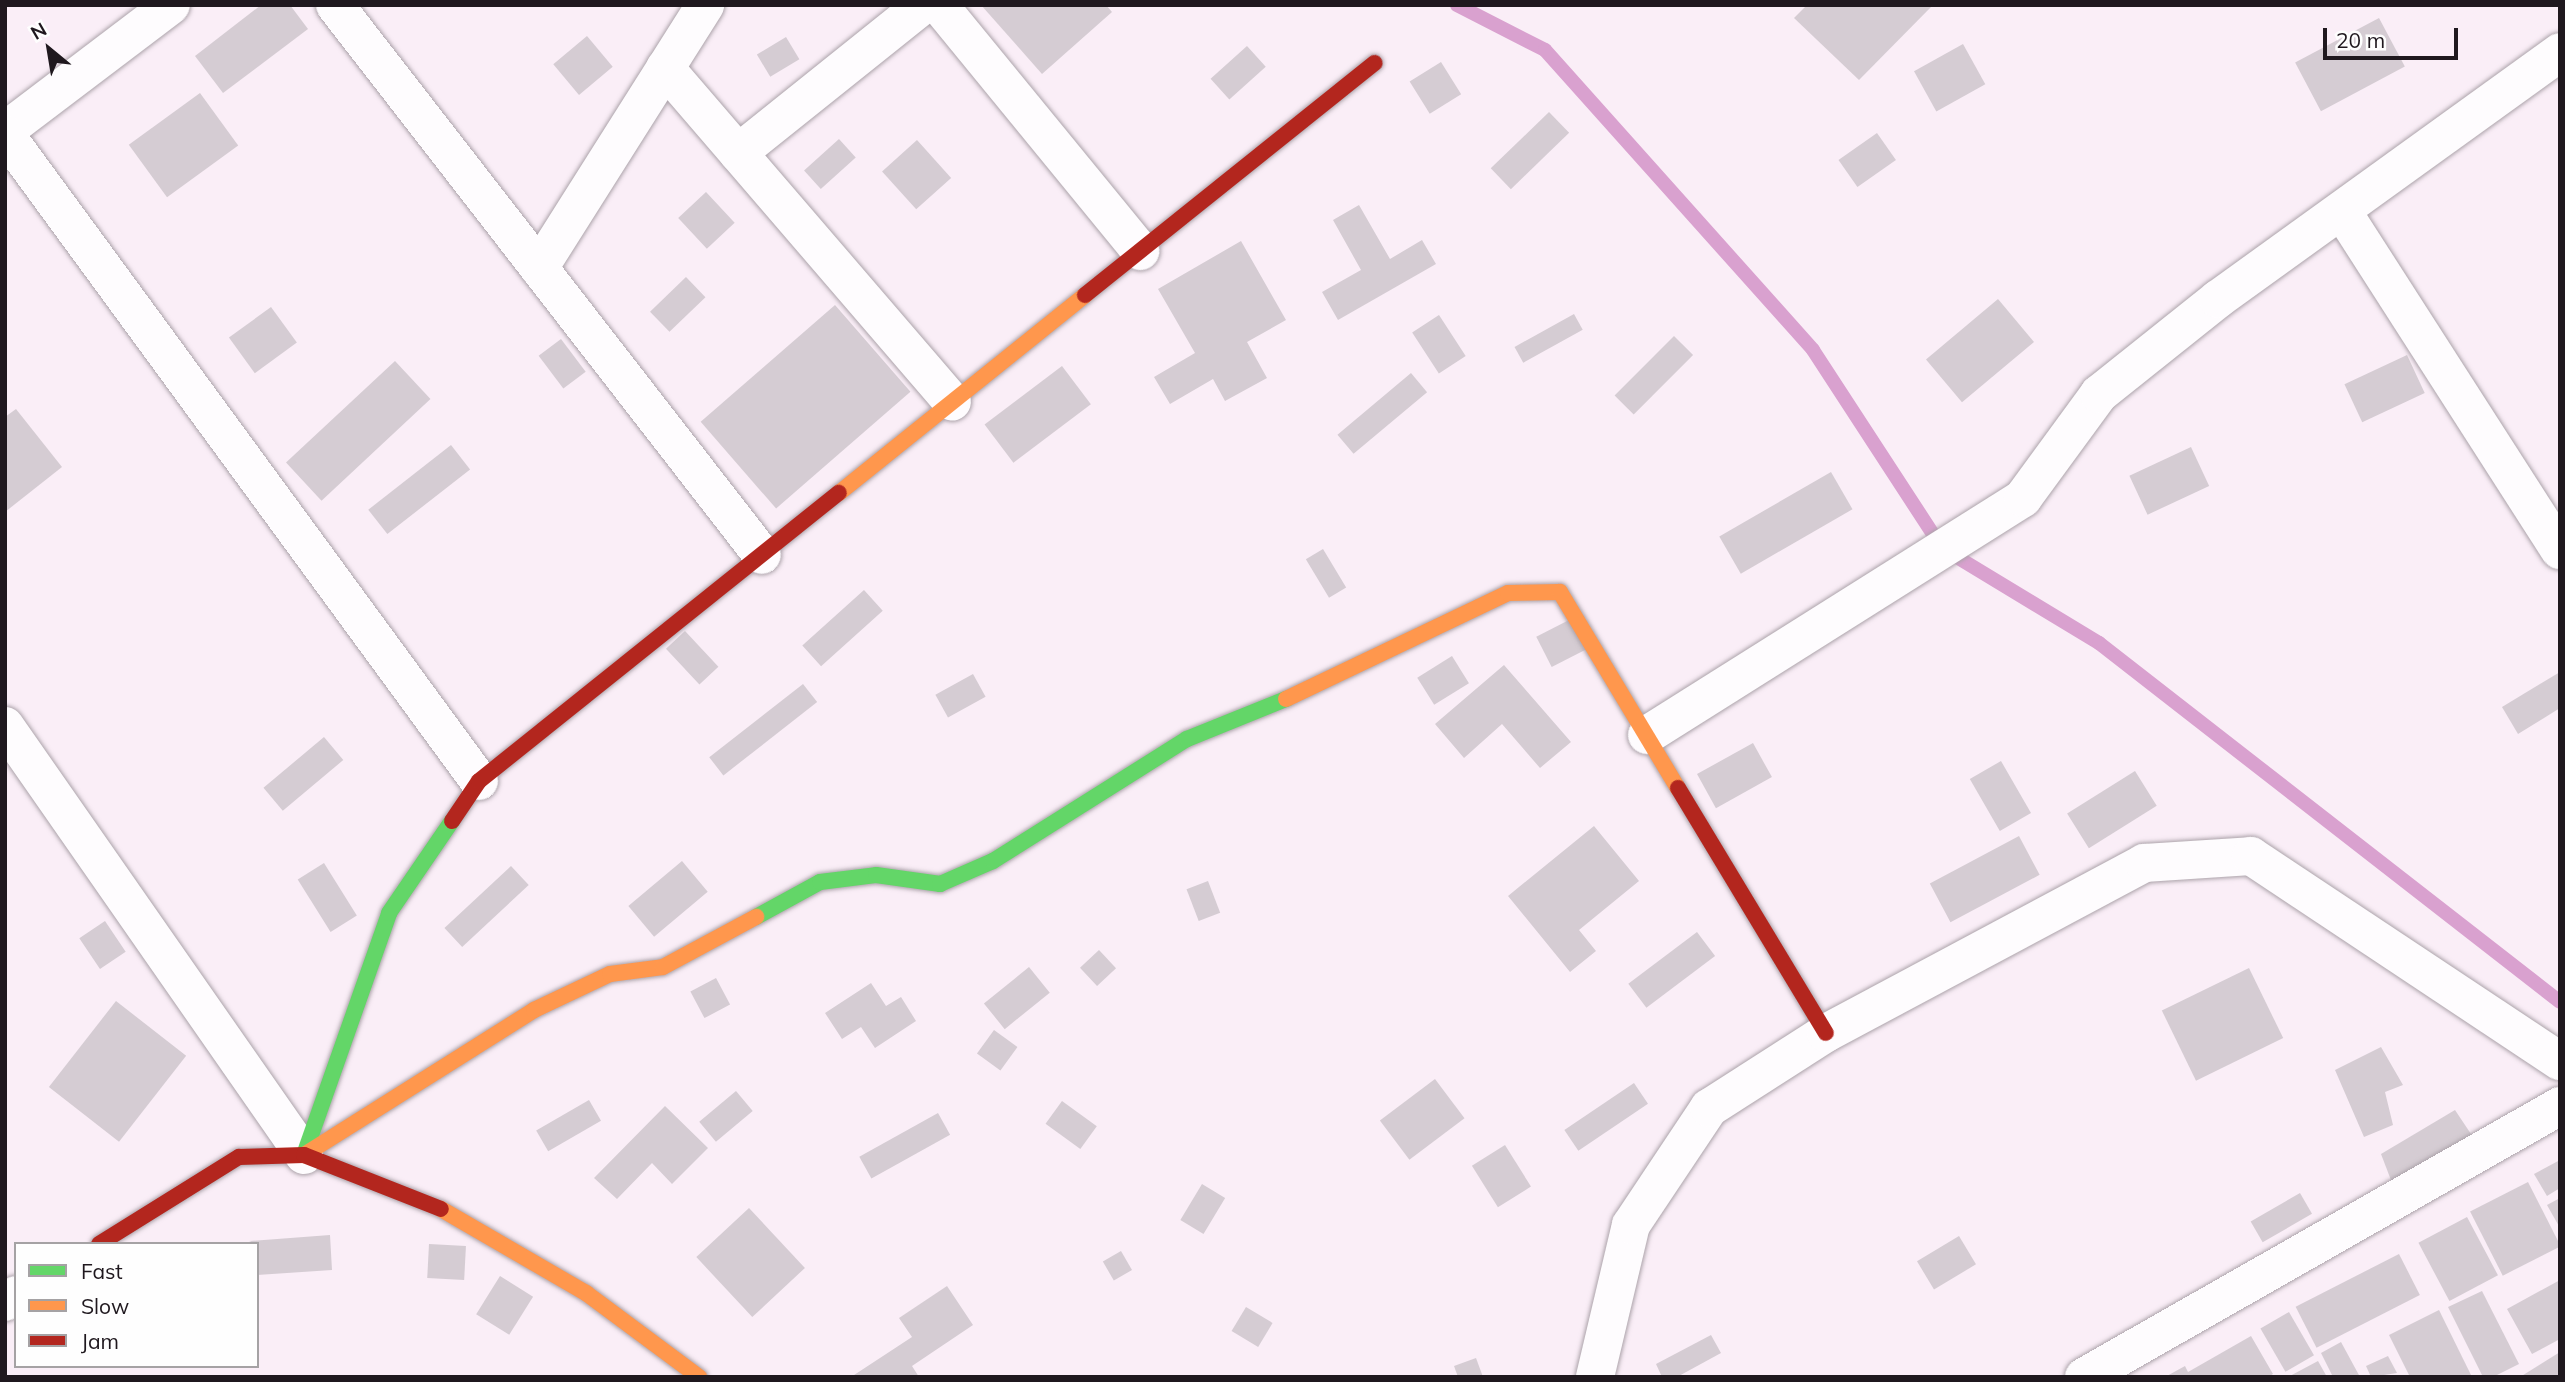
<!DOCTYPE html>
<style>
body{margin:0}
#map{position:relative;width:2565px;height:1382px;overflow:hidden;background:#faeef7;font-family:Mulish,sans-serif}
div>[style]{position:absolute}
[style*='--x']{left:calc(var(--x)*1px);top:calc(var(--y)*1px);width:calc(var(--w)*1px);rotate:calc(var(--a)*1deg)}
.stream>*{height:14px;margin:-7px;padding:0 7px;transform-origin:7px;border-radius:7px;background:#d9a1cf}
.building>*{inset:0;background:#d5ccd3;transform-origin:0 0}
.roads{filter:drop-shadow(0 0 2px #aca3aa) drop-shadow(0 0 2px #aca3aa)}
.street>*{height:38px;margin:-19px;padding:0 19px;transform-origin:19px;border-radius:19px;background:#fefcfe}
.fast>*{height:16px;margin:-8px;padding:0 8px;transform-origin:8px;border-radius:8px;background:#63d668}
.slow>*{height:16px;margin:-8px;padding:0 8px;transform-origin:8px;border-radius:8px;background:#ff974d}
.jam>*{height:16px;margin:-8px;padding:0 8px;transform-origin:8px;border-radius:8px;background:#b3261e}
span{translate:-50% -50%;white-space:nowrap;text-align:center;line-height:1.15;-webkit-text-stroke:5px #fefefe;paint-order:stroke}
.frame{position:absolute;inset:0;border:7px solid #1f181e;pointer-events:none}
.legend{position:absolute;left:14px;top:1242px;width:245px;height:126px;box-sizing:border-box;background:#fefefe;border:2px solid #a5a2a4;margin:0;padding:9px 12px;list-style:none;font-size:21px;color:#1f181e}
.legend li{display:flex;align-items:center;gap:14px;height:35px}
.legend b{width:35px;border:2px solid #a5a2a4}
.north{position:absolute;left:14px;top:14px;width:70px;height:70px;-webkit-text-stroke:5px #fefefe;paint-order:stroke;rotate:330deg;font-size:19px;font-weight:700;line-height:28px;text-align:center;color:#1f181e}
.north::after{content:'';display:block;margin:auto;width:24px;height:32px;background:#1f181e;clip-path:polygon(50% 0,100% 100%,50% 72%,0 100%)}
.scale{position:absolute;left:2323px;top:28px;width:135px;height:32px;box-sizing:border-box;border:4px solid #1f181e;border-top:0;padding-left:9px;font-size:21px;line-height:24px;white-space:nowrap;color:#1f181e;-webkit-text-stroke:5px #fefefe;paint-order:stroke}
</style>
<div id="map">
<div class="stream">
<i style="--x:1457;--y:5;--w:99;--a:27.1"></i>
<i style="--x:1545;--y:50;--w:402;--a:48.2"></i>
<i style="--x:1813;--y:350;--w:236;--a:56.9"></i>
<i style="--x:1942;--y:548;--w:184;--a:31.2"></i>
<i style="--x:2099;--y:643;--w:584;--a:37.91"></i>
</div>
<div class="building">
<i style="clip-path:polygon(261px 5px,290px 5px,308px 29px,223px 93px,195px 56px)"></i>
<i style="clip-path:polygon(981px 5px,1106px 5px,1112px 12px,1042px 74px)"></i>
<i style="clip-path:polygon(1807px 5px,1933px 5px,1859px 80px,1794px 18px)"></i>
<i style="left:2379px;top:18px;width:55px;height:95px;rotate:62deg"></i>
<i style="left:587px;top:36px;width:40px;height:44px;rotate:50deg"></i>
<i style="left:786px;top:37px;width:26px;height:34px;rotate:59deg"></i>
<i style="left:1963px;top:44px;width:46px;height:56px;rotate:61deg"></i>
<i style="left:1247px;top:46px;width:28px;height:49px;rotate:48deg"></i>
<i style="left:1441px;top:62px;width:38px;height:37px;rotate:58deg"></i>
<i style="left:200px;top:93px;width:65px;height:88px;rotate:54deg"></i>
<i style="left:1549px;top:112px;width:29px;height:81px;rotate:46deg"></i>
<i style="left:1877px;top:133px;width:33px;height:47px;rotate:55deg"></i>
<i style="left:839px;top:139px;width:25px;height:47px;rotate:48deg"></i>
<i style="left:917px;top:140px;width:51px;height:47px;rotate:48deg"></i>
<i style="left:706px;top:192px;width:42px;height:38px;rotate:47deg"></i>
<i style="clip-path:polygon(1359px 205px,1390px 259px,1422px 240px,1436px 264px,1338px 320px,1322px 292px,1361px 270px,1333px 220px)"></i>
<i style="clip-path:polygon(1241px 241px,1286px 320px,1247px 342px,1267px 378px,1225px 401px,1213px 379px,1170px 404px,1154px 377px,1195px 353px,1158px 289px)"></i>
<i style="left:686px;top:277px;width:28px;height:50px;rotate:46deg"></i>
<i style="left:1998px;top:299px;width:56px;height:94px;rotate:50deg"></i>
<i style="left:835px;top:305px;width:115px;height:178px;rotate:49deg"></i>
<i style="left:271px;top:307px;width:44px;height:52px;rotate:54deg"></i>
<i style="left:1574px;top:314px;width:18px;height:68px;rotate:61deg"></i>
<i style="left:1439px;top:315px;width:49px;height:32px;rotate:57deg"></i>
<i style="left:1674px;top:336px;width:27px;height:84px;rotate:45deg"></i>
<i style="left:561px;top:339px;width:41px;height:28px;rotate:53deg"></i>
<i style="left:2407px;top:355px;width:42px;height:69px;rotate:65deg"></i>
<i style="left:395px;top:361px;width:52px;height:149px;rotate:47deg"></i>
<i style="left:1062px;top:366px;width:48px;height:97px;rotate:53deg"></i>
<i style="left:1411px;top:373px;width:25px;height:96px;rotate:50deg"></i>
<i style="clip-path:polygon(16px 409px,62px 467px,5px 512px,5px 417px)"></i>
<i style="left:451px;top:445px;width:31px;height:105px;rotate:52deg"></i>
<i style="left:2191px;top:447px;width:43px;height:68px;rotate:65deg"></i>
<i style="left:1831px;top:472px;width:43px;height:129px;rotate:60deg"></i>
<i style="left:1323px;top:549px;width:45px;height:20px;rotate:59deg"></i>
<i style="left:864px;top:590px;width:28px;height:83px;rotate:48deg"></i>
<i style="left:1571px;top:619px;width:34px;height:39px;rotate:63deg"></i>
<i style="left:685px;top:631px;width:49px;height:26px;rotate:47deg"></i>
<i style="left:1452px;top:656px;width:32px;height:41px;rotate:58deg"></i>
<i style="clip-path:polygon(1504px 665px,1571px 742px,1540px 768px,1502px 724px,1464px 758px,1435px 724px)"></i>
<i style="clip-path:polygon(2560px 672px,2560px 708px,2518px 734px,2502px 707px)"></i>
<i style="left:973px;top:674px;width:26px;height:43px;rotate:61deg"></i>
<i style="left:803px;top:684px;width:23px;height:119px;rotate:52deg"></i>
<i style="left:324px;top:737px;width:30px;height:79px;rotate:50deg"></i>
<i style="left:1753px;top:743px;width:39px;height:64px;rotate:61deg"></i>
<i style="left:2001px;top:761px;width:60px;height:36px;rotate:60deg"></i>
<i style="left:2135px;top:771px;width:41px;height:80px;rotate:58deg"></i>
<i style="clip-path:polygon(1594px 826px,1639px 881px,1579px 930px,1596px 951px,1570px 972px,1508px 896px)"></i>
<i style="left:2019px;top:836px;width:44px;height:101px;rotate:62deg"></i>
<i style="left:682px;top:861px;width:40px;height:70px;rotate:50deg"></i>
<i style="left:324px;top:863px;width:62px;height:31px;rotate:58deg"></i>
<i style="left:511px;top:866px;width:26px;height:91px;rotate:47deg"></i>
<i style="left:1208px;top:881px;width:34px;height:23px;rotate:69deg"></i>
<i style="left:105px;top:921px;width:37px;height:31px;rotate:56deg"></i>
<i style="left:1697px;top:932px;width:30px;height:86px;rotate:53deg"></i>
<i style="left:1099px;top:950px;width:25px;height:26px;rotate:47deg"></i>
<i style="left:1029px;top:967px;width:33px;height:58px;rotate:51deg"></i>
<i style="left:2249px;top:968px;width:78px;height:97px;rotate:64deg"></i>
<i style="left:716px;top:978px;width:30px;height:29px;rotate:62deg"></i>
<i style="clip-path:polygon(871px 983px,886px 1006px,901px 997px,916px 1021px,875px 1048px,861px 1027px,842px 1039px,825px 1013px)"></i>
<i style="left:116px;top:1001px;width:89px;height:109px;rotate:38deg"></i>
<i style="left:994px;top:1030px;width:29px;height:29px;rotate:36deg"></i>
<i style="clip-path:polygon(2381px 1047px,2403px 1085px,2385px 1092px,2393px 1125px,2364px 1137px,2335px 1070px)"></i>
<i style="left:1435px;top:1079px;width:49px;height:69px;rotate:53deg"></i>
<i style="left:1634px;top:1083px;width:25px;height:84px;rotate:56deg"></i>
<i style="left:736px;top:1091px;width:26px;height:48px;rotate:50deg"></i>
<i style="left:589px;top:1100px;width:24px;height:61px;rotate:60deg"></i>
<i style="left:1062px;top:1101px;width:43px;height:28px;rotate:36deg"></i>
<i style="clip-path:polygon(665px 1106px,708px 1148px,672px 1184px,652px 1163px,617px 1199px,594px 1178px)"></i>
<i style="clip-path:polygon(2455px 1110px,2473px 1137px,2394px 1188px,2381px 1154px)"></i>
<i style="left:938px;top:1113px;width:25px;height:90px;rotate:61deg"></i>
<i style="left:1505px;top:1145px;width:49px;height:39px;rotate:58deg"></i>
<i style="clip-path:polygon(2560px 1160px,2560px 1188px,2547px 1196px,2534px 1174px)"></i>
<i style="left:2528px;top:1182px;width:72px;height:65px;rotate:63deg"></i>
<i style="left:1202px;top:1184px;width:27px;height:42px;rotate:31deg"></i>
<i style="left:2300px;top:1193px;width:24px;height:57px;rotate:60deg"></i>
<i style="clip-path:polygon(2560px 1198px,2560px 1228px,2547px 1205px)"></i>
<i style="left:749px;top:1208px;width:82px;height:72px;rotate:47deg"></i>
<i style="left:2467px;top:1217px;width:66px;height:55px;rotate:62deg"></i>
<i style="clip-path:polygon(330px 1235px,332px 1270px,257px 1275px,257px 1244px,249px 1241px)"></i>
<i style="left:1959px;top:1236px;width:33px;height:49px;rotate:59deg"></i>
<i style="left:429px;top:1244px;width:37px;height:34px;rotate:3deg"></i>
<i style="left:1121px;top:1251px;width:22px;height:21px;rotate:60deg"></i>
<i style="left:2399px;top:1254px;width:46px;height:116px;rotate:63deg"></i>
<i style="left:500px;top:1276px;width:39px;height:45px;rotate:32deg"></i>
<i style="clip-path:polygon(2560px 1280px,2560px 1339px,2532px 1354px,2507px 1309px)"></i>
<i style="clip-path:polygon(947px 1286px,973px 1325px,912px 1366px,919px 1377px,851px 1377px,912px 1337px,899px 1318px)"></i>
<i style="clip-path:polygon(2482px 1291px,2519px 1364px,2493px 1377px,2483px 1377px,2448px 1307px)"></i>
<i style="left:1246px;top:1307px;width:31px;height:28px;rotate:31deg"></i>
<i style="clip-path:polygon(2439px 1310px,2472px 1377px,2410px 1377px,2389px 1335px)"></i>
<i style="left:2289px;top:1312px;width:50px;height:33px;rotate:60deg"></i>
<i style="clip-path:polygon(1711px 1335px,1721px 1353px,1677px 1377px,1662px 1377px,1656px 1364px)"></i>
<i style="clip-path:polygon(2251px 1336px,2273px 1374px,2268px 1377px,2165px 1377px,2185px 1366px,2188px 1372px)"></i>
<i style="clip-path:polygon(2341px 1342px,2360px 1377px,2333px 1377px,2321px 1353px)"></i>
<i style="clip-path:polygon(2560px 1352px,2560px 1377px,2520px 1377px)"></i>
<i style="clip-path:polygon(2388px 1356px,2397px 1373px,2371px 1377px,2366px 1366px)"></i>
<i style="clip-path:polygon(1476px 1358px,1483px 1377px,1458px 1377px,1454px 1366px)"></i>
<i style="clip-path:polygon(2318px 1361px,2327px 1377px,2288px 1377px)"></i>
</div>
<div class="roads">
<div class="street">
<i style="--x:335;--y:5;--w:696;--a:52.18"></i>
<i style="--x:939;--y:5;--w:318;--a:50.7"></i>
<i style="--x:665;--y:68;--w:440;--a:49.3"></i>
<i style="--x:5;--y:131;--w:208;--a:-37.2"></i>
<i style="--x:5;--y:134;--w:802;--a:53.77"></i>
<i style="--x:738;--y:153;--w:237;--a:-38.7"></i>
<i style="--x:2342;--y:211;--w:403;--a:57.3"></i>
<i style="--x:539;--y:268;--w:311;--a:-57.7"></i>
<i style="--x:5;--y:726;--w:523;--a:55.12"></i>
<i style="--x:1647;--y:735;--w:444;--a:-32.2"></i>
<i style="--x:2023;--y:498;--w:129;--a:-53.8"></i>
<i style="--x:2099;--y:394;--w:152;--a:-38.6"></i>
<i style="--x:2218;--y:299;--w:422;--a:-35.8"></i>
<i style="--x:5;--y:1302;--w:13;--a:-32"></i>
<i style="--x:1595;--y:1377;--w:156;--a:-76.7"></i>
<i style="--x:1631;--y:1225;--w:141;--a:-56.3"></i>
<i style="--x:1709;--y:1108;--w:139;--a:-32.7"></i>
<i style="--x:1826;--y:1033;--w:361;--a:-28.1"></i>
<i style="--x:2144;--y:863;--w:107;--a:-3.7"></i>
<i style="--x:2251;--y:856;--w:371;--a:33.6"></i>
<i style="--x:2084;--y:1377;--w:548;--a:-29.65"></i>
</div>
<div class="fast">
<i style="--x:756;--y:917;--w:73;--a:-28.7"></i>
<i style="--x:820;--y:882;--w:56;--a:-7.1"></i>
<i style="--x:876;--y:875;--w:65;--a:8"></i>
<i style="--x:940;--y:884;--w:58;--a:-23.5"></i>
<i style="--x:993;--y:861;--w:229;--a:-32.2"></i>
<i style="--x:1187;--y:739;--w:107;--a:-22"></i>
<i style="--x:304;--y:1155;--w:256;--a:-70.6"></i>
<i style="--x:389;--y:913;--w:112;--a:-55.6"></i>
</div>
<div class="slow">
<i style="--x:839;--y:493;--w:316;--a:-38.8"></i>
<i style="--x:1286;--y:699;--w:246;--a:-25.5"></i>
<i style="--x:1508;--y:593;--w:52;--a:-1.1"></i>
<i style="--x:1560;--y:592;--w:229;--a:59"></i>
<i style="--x:304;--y:1155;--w:272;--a:-32.2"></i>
<i style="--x:534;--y:1010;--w:84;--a:-25.3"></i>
<i style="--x:610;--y:974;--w:53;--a:-7.5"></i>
<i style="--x:663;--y:967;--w:106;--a:-28.3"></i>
<i style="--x:441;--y:1209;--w:168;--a:30.1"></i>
<i style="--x:586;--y:1293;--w:141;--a:36.6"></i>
</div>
<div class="jam">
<i style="--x:1085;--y:295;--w:371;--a:-38.7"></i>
<i style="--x:1678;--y:788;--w:286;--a:58.9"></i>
<i style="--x:452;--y:821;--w:48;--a:-56"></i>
<i style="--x:479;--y:781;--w:461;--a:-38.7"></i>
<i style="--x:99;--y:1244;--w:165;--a:-31.9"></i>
<i style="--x:239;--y:1157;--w:65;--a:-1.8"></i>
<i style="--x:304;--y:1155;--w:147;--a:21.5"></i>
</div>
</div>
<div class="frame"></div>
<ul class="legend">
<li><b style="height:9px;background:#63d668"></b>Fast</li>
<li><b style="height:9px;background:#ff974d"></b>Slow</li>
<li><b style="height:9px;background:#b3261e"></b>Jam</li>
</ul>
<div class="north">N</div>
<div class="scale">20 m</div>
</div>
